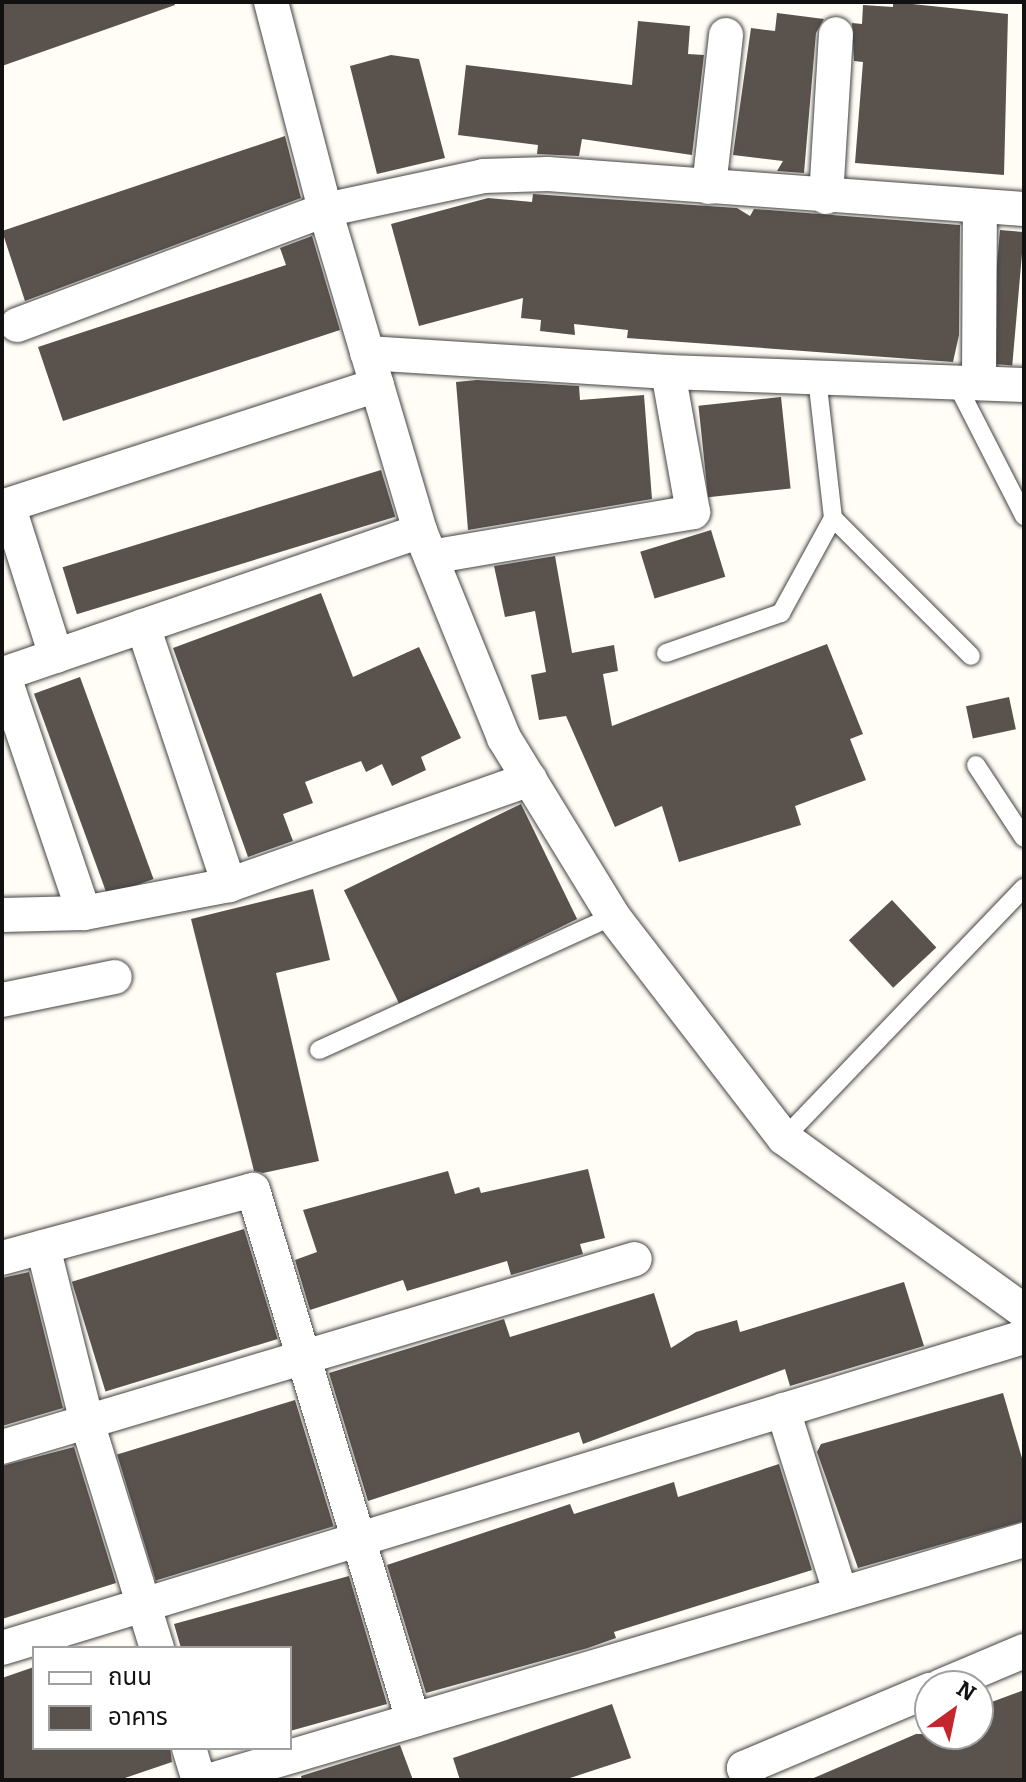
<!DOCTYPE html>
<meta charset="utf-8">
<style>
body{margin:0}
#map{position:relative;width:1026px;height:1782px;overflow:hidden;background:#fffdf5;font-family:Bitter,"Noto Sans Thai",serif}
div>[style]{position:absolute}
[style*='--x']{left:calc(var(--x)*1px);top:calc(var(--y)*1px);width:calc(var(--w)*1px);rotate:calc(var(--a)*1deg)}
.building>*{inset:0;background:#5a524d;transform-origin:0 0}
.roads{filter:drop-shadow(0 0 2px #444) drop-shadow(0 0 2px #444)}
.lane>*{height:18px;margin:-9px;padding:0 9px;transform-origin:9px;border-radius:9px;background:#fff}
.street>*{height:34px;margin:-17px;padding:0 17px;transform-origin:17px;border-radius:17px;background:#fff}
span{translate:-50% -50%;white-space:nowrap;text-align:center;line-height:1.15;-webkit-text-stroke:8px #fff;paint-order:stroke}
.frame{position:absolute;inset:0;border:4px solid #111;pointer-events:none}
.legend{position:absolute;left:32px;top:1646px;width:260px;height:104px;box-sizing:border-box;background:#fff;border:2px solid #a0a0a0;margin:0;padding:10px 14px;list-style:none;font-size:24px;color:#111}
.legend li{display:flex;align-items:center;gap:16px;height:40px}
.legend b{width:40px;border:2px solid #a0a0a0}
.north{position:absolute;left:914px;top:1670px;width:80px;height:80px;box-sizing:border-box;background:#fff;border:2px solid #a0a0a0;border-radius:50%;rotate:33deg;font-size:22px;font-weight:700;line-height:32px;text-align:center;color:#111}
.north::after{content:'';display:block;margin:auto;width:28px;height:36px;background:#c4262e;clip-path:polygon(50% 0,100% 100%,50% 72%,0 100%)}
</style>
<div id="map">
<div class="building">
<i style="clip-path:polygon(2px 2px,174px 2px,175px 5px,2px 66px)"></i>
<i style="clip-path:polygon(893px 2px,1008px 14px,1004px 175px,855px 163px,863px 62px,854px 61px,852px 23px,862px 24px,863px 5px,893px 7px)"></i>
<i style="clip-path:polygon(777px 13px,824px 19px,816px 33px,804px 173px,777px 171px,783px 161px,733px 155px,751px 28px,775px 31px)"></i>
<i style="clip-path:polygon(638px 21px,690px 26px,688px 54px,704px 55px,692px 155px,582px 139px,579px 156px,537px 154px,538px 145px,458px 135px,466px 65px,632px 85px)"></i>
<i style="clip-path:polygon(391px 55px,419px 59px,445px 158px,377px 174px,350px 66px)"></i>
<i style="clip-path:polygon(285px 136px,301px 198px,25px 301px,2px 231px)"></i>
<i style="clip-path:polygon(533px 194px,737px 208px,750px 216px,754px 209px,960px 225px,959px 335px,953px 362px,627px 338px,628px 330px,574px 324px,575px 335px,540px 331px,541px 320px,521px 318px,523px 298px,419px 326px,391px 224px,488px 198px,532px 202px)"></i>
<i style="left:1000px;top:230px;width:24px;height:134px;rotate:5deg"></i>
<i style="clip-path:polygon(312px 236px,340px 330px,63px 421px,38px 347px,286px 265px,280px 248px)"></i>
<i style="clip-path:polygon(477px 380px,579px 386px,580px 400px,644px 395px,652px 499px,468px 530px,456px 382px)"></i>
<i style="left:781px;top:397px;width:92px;height:83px;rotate:84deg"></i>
<i style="left:381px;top:470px;width:49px;height:333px;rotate:73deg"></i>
<i style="left:711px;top:530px;width:49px;height:74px;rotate:73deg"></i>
<i style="clip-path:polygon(555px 556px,572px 653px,614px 645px,618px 671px,603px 674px,612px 726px,827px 644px,863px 734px,850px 739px,866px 780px,795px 806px,801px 825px,679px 862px,662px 806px,615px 827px,566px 716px,539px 720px,531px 675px,546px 672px,535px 611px,505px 617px,494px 566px)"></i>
<i style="clip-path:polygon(321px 593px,353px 677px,419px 647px,461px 738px,421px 757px,426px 770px,392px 786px,382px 764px,366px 772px,361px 761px,305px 782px,313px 803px,283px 814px,293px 841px,248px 857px,173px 648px)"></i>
<i style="left:80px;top:677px;width:215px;height:49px;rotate:70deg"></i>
<i style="left:1009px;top:697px;width:33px;height:44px;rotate:78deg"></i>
<i style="left:521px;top:804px;width:128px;height:197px;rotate:64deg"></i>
<i style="clip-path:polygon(313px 889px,330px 960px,276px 973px,319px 1161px,263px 1173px,254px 1171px,191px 919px)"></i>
<i style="left:892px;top:900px;width:65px;height:59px;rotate:47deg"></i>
<i style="clip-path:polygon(588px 1169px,605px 1238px,580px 1244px,583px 1254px,511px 1275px,507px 1261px,407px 1291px,403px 1280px,310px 1310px,295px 1260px,317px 1252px,303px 1210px,448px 1171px,455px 1194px,479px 1187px,481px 1193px)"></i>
<i style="left:244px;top:1229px;width:115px;height:180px;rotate:73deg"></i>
<i style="clip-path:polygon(29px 1272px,63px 1408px,2px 1426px,2px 1278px)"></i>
<i style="clip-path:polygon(904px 1282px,924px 1346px,790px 1386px,785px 1369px,583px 1444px,579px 1432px,368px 1501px,329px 1373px,504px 1319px,510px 1337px,654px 1293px,671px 1348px,696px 1332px,737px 1320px,740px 1332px)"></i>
<i style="clip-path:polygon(1003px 1393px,1024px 1465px,1024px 1521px,858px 1568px,817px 1452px,821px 1444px)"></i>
<i style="left:295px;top:1400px;width:132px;height:186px;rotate:73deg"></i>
<i style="clip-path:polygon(74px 1447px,116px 1583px,2px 1619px,2px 1466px)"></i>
<i style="clip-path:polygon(779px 1464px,812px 1570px,614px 1632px,616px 1638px,588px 1648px,426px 1693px,387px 1565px,570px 1504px,574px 1514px,674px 1482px,678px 1497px)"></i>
<i style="clip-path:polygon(349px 1576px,387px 1704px,290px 1731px,290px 1648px,181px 1648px,174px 1624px)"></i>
<i style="clip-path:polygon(34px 1667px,34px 1748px,170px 1748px,172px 1762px,119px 1780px,2px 1780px,2px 1678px)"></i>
<i style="clip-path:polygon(1024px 1690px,1024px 1780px,809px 1780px,916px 1734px,978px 1734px,978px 1707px)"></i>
<i style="clip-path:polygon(612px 1704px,631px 1758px,564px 1780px,460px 1780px,453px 1758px)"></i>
<i style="clip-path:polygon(400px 1745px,413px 1780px,302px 1780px,301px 1776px)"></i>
</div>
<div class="roads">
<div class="lane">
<i style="--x:955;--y:381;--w:152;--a:62.9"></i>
<i style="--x:833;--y:518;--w:195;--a:45"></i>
<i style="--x:666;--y:653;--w:122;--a:-19.2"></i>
<i style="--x:781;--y:613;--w:108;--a:-61.3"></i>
<i style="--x:833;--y:518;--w:142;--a:-96.5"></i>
<i style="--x:976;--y:765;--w:87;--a:56.7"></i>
<i style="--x:319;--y:1050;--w:323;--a:-24.5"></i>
<i style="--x:784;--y:1138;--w:347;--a:-46.2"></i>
</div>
<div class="street">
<i style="--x:271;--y:2;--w:215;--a:75.4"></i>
<i style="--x:325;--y:210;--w:335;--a:73.5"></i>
<i style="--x:420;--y:531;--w:223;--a:67.9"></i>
<i style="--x:504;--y:738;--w:209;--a:58.5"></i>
<i style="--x:613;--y:916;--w:280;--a:52.4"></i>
<i style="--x:784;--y:1138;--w:296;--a:35.8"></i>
<i style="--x:709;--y:187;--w:153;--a:-83.6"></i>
<i style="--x:826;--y:197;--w:163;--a:-86.5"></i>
<i style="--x:17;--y:325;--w:329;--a:-20.5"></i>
<i style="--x:325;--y:210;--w:162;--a:-12.1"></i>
<i style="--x:483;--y:176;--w:65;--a:-1.8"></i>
<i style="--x:548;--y:174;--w:477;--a:4.2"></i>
<i style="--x:367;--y:353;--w:302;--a:3.6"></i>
<i style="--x:668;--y:372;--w:356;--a:2.1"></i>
<i style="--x:979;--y:381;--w:175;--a:-89.7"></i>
<i style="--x:431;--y:557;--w:266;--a:-9.7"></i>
<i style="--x:693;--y:512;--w:142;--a:-100.1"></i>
<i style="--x:143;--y:626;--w:273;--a:71.6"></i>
<i style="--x:56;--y:656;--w:158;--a:-107.6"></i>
<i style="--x:8;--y:505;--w:388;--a:-18"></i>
<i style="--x:84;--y:913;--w:252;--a:-108.7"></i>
<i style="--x:3;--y:674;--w:441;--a:-18.9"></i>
<i style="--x:2;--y:915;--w:82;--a:-1.4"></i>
<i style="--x:84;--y:913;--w:148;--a:-10.9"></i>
<i style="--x:229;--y:885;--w:319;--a:-19.4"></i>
<i style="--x:2;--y:1000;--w:115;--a:-11.5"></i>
<i style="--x:43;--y:1247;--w:180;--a:75.9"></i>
<i style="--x:87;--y:1422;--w:237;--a:72.8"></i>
<i style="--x:2;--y:1258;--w:260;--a:-15.2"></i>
<i style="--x:253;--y:1190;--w:554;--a:73.2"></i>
<i style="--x:783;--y:1410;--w:191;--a:72.6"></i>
<i style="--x:2;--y:1447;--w:660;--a:-16.54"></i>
<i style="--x:2;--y:1648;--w:1068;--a:-16.93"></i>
<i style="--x:941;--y:1686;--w:90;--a:-22.9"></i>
<i style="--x:189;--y:1748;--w:34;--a:73"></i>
<i style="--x:211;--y:1780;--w:848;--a:-16.45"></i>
<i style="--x:749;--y:1780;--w:13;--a:-113"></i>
<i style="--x:744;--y:1768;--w:202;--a:-22.8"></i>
</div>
</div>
<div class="frame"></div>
<ul class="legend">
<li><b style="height:10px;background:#fff"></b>ถนน</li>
<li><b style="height:22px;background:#5a524d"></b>อาคาร</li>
</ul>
<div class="north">N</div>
</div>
